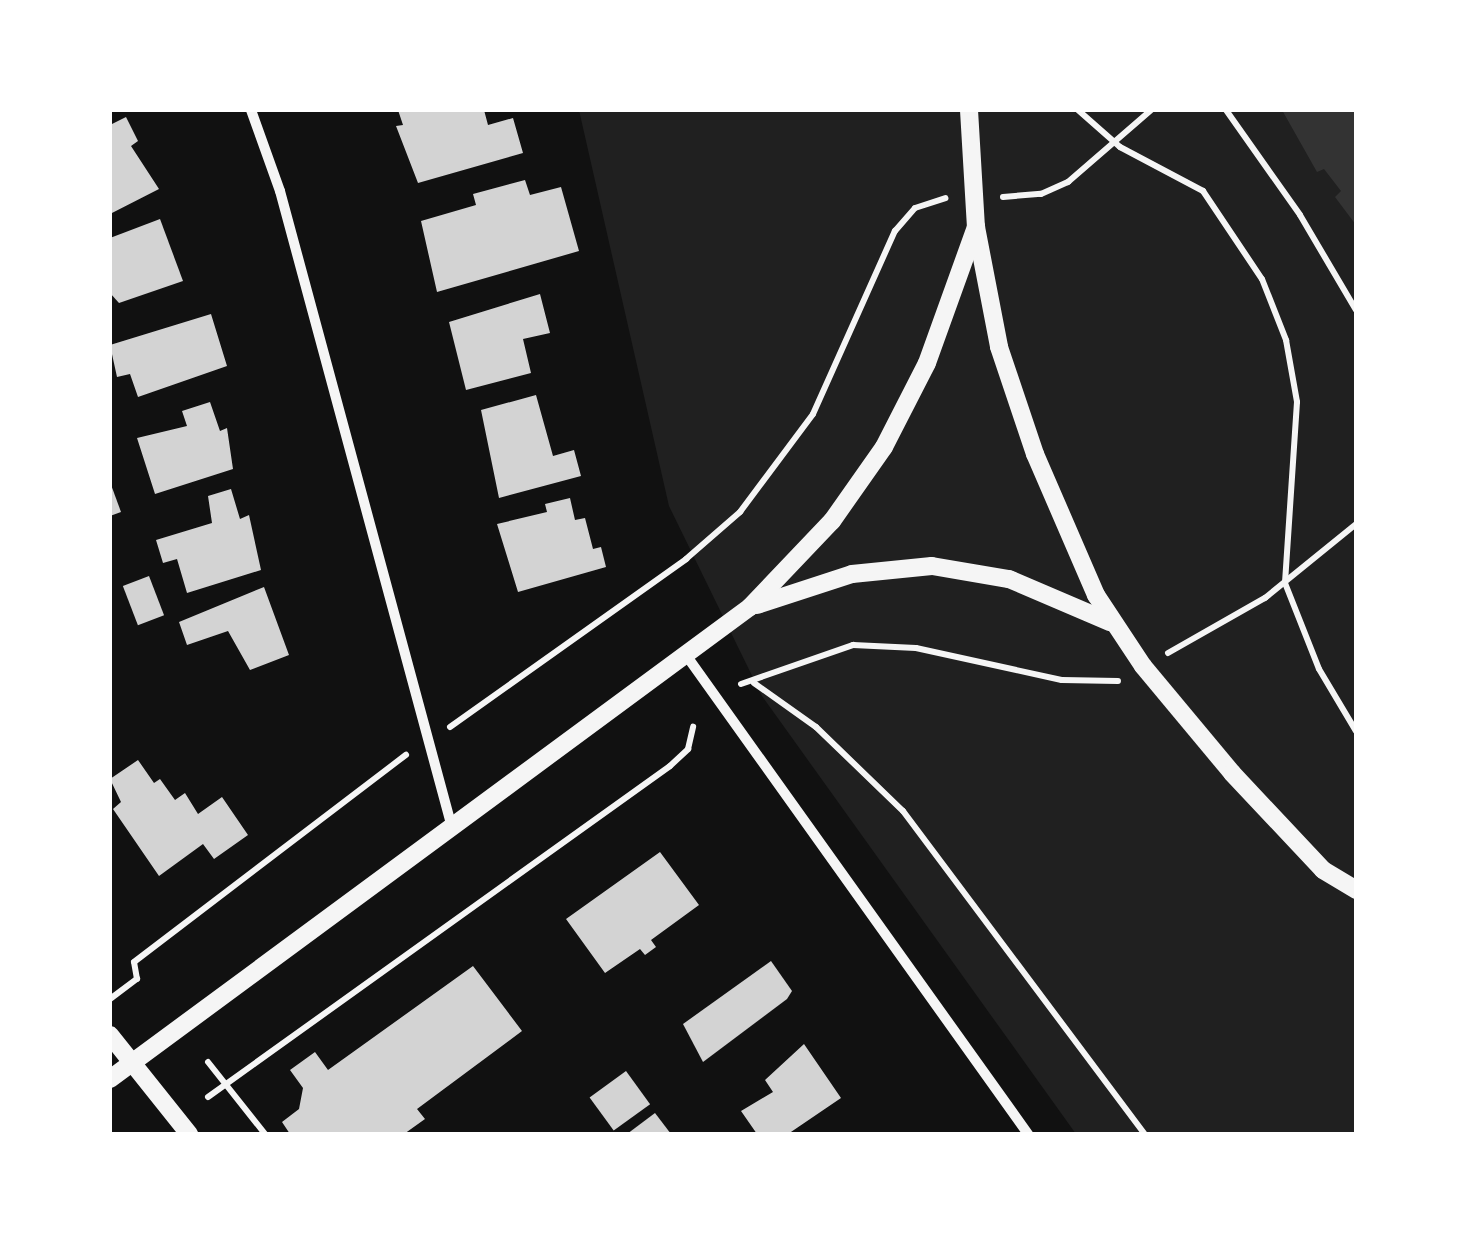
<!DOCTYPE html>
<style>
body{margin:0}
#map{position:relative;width:1466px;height:1244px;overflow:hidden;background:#111;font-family:Signika,sans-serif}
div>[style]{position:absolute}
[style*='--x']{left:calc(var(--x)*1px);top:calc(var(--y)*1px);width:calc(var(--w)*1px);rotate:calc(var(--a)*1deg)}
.green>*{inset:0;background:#202020}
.water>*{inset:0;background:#333}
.building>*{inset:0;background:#d3d3d3;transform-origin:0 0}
.path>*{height:6px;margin:-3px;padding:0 3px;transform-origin:3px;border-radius:3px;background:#f5f5f5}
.minor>*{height:10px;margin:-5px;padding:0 5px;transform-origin:5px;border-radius:5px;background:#f5f5f5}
.tertiary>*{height:18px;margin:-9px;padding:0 9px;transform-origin:9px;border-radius:9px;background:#f5f5f5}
span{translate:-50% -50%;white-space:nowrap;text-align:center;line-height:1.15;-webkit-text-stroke:10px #fff;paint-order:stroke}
.frame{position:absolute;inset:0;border:112px solid #fff;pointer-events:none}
</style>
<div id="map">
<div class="green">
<i style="clip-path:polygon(579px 110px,1356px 110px,1356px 1134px,1076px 1134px,762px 696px,669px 506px)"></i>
</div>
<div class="water">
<i style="clip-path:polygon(1282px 110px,1356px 110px,1356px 225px,1335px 197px,1341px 191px,1324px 169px,1317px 172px)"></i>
</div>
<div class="building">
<i style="clip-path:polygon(398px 110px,484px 110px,488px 125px,513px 118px,523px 153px,418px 183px,396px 126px,403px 125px)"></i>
<i style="clip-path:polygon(126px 117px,138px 141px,131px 146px,159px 189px,110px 214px,110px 125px)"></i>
<i style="clip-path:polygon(525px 180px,530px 195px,561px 187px,579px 251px,437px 292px,421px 221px,476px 205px,473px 194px)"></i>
<i style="clip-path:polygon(160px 219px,183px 281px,119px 303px,110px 293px,110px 238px)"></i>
<i style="clip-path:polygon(540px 294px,550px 333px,523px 339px,531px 373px,466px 390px,449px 322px)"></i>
<i style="clip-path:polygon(211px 314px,227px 366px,138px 397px,130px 374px,117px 377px,110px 345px)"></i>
<i style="clip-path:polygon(536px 395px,553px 456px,574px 450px,581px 476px,499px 498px,481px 410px)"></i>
<i style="clip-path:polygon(210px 402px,220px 431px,227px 428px,233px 469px,155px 494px,137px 438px,187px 426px,182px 411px)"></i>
<i style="clip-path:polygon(110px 482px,121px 512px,110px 516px)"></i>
<i style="clip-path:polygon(231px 489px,240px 519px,249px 515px,261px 570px,187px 593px,177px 559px,163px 563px,156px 540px,212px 523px,208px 496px)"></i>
<i style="clip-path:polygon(570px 498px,575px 520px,585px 518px,593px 549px,601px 547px,606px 567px,518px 592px,497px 524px,547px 512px,545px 504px)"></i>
<i style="left:149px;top:576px;width:42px;height:28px;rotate:69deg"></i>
<i style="clip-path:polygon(264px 587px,289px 655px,250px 670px,228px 631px,187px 645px,179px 622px)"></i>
<i style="clip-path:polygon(138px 760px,154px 783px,160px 779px,175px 800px,185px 793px,198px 814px,222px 797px,248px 835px,214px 859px,203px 844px,159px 876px,113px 809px,121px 802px,110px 779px)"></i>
<i style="clip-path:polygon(660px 852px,699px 905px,651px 940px,656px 947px,645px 955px,640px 949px,605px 973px,566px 919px)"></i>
<i style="clip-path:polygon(771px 961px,792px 991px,787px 999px,703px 1062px,683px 1024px)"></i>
<i style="clip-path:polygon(473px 966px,522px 1031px,417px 1109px,425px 1119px,404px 1134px,290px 1134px,282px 1122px,299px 1109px,303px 1088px,290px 1070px,315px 1052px,328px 1070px)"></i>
<i style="clip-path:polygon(804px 1044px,841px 1098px,788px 1134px,757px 1134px,741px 1111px,773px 1092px,765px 1080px)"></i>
<i style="left:626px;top:1071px;width:41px;height:45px;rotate:54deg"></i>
<i style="clip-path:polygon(655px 1113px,671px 1134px,627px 1134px)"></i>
</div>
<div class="path">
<i style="--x:1078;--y:110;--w:56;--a:41.4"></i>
<i style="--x:1120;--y:147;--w:94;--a:27.9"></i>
<i style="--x:1203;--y:191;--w:106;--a:56.2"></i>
<i style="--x:1262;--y:279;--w:66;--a:68.5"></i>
<i style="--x:1286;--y:340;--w:63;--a:79.9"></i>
<i style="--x:1297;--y:402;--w:181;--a:93.8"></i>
<i style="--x:1285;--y:583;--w:92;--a:68.4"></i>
<i style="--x:1319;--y:669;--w:72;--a:59.2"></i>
<i style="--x:1226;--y:110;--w:128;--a:54.8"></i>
<i style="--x:1300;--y:215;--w:110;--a:59.5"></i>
<i style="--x:1003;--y:197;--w:38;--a:-5"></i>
<i style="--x:1041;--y:194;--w:30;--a:-24"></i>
<i style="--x:1068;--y:182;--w:110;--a:-40.9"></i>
<i style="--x:1168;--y:653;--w:112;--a:-29.6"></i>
<i style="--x:1265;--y:598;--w:117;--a:-39.1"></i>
<i style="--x:754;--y:683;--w:76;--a:35.4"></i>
<i style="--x:816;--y:727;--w:121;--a:44"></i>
<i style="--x:903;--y:811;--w:404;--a:53.2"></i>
<i style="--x:741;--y:684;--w:119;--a:-19.2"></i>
<i style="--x:853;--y:645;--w:63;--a:2.7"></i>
<i style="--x:916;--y:648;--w:149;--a:12.4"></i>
<i style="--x:1062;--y:680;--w:56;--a:1"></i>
<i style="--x:450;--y:727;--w:290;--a:-35.4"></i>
<i style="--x:686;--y:559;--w:72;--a:-41"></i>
<i style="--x:740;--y:512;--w:122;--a:-53.3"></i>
<i style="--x:813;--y:414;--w:201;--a:-65.9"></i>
<i style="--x:895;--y:231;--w:30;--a:-49"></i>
<i style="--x:915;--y:208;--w:32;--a:-18"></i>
<i style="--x:110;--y:999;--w:34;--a:-37"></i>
<i style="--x:137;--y:979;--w:17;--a:-100"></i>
<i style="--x:134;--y:962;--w:342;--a:-37.3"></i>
<i style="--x:208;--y:1062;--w:92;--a:51.6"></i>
<i style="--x:208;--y:1097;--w:568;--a:-35.62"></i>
<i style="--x:670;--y:766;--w:25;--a:-43"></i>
<i style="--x:688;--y:749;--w:23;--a:-77"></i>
</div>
<div class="minor">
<i style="--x:251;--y:110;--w:86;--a:70.3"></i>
<i style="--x:280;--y:191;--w:656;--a:74.88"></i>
<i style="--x:686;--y:655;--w:589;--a:54.47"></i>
</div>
<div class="tertiary">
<i style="--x:969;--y:110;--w:117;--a:86.6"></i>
<i style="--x:976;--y:227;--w:122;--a:79.1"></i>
<i style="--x:999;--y:347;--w:113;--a:71.4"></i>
<i style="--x:1035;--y:454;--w:154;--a:66.6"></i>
<i style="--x:1096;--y:595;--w:85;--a:56.5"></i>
<i style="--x:1143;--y:666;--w:139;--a:50.2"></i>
<i style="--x:1232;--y:773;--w:133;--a:46.8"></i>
<i style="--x:1323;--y:870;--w:39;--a:31"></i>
<i style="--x:757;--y:605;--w:100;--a:-18.1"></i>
<i style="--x:852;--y:574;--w:80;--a:-5.7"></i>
<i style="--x:932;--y:566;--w:78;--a:9.6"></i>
<i style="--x:1009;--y:579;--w:110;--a:23.1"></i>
<i style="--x:110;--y:1035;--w:127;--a:51.4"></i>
<i style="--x:110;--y:1079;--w:795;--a:-36.41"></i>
<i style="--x:750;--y:607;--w:119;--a:-46.4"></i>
<i style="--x:832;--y:521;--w:90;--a:-54.9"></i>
<i style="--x:884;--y:447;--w:94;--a:-62.9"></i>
<i style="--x:927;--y:363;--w:145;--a:-70.2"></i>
</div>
<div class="frame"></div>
</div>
